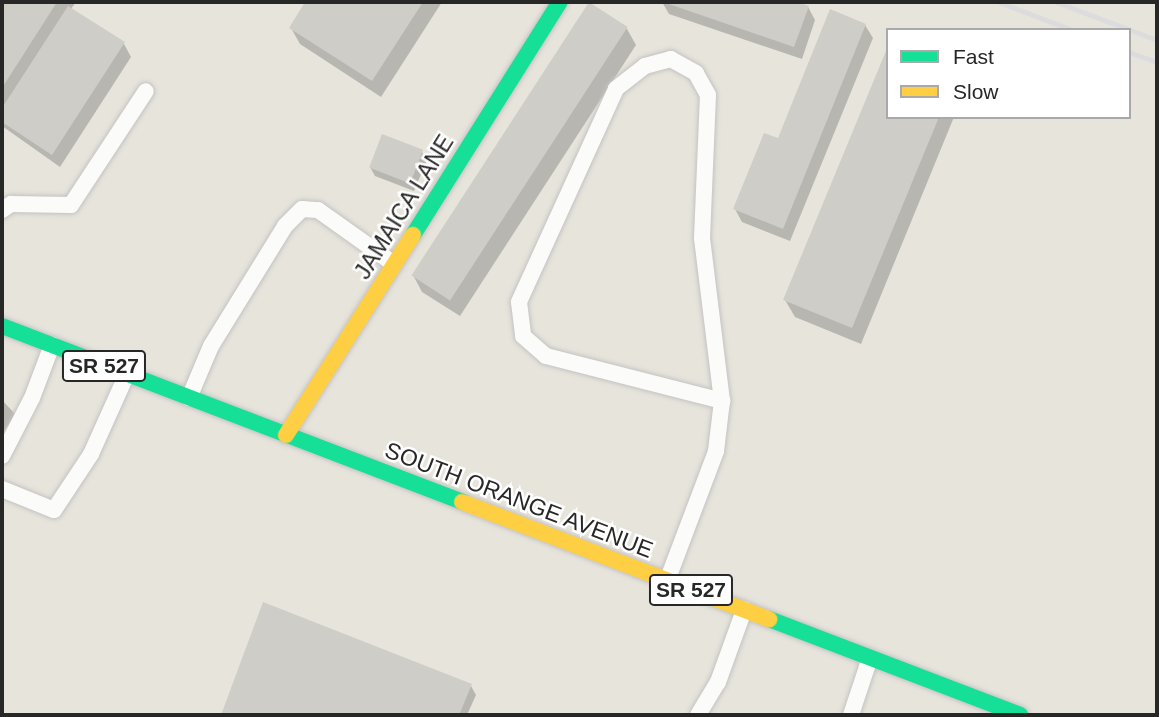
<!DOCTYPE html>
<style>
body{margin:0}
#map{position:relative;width:1159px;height:717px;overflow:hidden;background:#e7e4dc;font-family:Arial,sans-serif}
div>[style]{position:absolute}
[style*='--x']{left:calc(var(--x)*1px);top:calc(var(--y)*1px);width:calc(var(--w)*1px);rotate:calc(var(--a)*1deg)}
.shadow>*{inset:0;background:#0003}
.building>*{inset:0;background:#cfcdc8;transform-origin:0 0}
.roads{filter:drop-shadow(0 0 2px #c4c3c2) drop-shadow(0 0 2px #c4c3c2)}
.lane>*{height:16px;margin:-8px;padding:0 8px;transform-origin:8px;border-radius:8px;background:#fbfbfa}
.fast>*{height:16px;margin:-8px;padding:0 8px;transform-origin:8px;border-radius:8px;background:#16e098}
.slow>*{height:16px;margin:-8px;padding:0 8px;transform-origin:8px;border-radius:8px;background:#ffcf43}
.rail>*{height:5px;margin:-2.5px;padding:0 2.5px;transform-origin:2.5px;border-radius:2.5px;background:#dcdcde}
span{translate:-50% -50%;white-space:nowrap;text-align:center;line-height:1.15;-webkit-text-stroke:5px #fff;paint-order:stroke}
.shield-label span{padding:2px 5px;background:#fff;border:2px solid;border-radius:5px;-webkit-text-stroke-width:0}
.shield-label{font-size:21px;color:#272727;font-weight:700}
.street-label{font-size:23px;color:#272727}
.frame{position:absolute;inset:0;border:4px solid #272727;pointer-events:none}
.legend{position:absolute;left:886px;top:28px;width:245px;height:91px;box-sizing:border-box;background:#fff;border:2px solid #a9a9a9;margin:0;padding:9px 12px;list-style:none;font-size:21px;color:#272727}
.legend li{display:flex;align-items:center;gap:14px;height:35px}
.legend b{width:35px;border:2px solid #a9a9a9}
</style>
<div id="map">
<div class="shadow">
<i style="clip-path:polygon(2px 2px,76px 2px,71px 9px,124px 44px,131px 57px,60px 167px,2px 126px)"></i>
<i style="clip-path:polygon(307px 2px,442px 2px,381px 97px,300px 44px,291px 28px)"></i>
<i style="clip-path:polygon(662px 2px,792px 2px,808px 7px,815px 20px,802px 59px,669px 14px)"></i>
<i style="clip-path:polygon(589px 4px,627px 29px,636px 45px,460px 316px,422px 292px,413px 275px)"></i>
<i style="clip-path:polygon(865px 25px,873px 38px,790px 241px,742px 222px,735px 209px)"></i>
<i style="clip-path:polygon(888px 117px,954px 117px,861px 344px,795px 317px,785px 300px)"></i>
<i style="clip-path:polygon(422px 152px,427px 160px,414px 191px,375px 176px,370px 167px)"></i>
<i style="clip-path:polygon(2px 400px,15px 414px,2px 434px)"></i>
<i style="clip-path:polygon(264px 604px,471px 686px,476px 695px,467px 715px,223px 715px)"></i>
</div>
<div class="building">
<i style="clip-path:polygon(2px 2px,57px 2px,2px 88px)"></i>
<i style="clip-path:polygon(305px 2px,423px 2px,372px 81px,289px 28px)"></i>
<i style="left:589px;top:2px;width:46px;height:326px;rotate:33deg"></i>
<i style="clip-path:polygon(663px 2px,797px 2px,809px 6px,794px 47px)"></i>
<i style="clip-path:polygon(68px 6px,125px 42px,52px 155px,2px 122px,2px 108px)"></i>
<i style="clip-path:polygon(830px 9px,866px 24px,783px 229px,733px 209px,764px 133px,778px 138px)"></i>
<i style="clip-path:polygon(888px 46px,888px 117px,939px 117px,852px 328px,783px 300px)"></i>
<i style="left:382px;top:134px;width:44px;height:36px;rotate:21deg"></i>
<i style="clip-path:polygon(263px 602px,472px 684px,459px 715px,221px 715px)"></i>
</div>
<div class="roads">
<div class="lane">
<i style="--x:2;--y:210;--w:11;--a:-34"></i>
<i style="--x:11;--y:204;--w:60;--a:1"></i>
<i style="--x:71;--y:205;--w:136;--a:-56.7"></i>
<i style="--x:189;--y:398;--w:56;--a:-67.1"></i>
<i style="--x:211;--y:346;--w:141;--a:-58.3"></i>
<i style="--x:285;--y:226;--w:24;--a:-45"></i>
<i style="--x:302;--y:209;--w:16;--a:4"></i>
<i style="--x:318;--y:210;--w:93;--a:35.4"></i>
<i style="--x:2;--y:456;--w:65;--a:-62.7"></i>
<i style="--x:32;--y:398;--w:57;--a:-69.3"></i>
<i style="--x:2;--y:489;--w:56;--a:22"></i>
<i style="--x:54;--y:510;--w:67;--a:-56.5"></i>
<i style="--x:91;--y:454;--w:88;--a:-65.8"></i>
<i style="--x:667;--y:581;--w:139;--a:-69.3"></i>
<i style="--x:716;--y:451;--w:50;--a:-83.2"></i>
<i style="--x:722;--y:401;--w:164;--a:-97"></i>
<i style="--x:702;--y:238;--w:143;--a:-87.6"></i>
<i style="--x:708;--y:95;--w:25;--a:-119"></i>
<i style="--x:696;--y:73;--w:29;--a:-151"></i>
<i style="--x:671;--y:59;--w:27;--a:165"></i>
<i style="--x:645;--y:66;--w:37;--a:142"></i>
<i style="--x:616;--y:89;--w:234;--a:114.5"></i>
<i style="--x:519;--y:302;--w:34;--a:83"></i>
<i style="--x:523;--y:336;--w:30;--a:41"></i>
<i style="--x:546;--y:356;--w:182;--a:14.3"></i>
<i style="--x:698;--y:715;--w:39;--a:-59"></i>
<i style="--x:718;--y:682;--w:77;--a:-70.1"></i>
<i style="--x:851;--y:715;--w:60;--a:-71.6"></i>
</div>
<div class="fast">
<i style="--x:413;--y:235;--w:275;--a:-57.8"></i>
<i style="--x:2;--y:326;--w:493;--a:20.9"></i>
<i style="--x:769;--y:619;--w:269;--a:20.9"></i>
</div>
<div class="slow">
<i style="--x:286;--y:435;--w:237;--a:-57.6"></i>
<i style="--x:462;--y:502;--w:329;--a:20.9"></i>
</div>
</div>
<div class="rail">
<i style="--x:999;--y:2;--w:78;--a:21"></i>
<i style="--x:1056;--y:2;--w:108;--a:20.6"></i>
<i style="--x:1129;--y:52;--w:30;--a:20"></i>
</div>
<div class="shield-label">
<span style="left:104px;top:366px">SR 527</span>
<span style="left:691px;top:590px">SR 527</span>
</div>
<div class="street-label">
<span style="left:404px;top:207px;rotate:-58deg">JAMAICA LANE</span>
<span style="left:519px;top:500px;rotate:21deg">SOUTH ORANGE AVENUE</span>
</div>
<div class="frame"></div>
<ul class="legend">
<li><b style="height:9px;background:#16e098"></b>Fast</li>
<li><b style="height:9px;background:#ffcf43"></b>Slow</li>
</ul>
</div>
